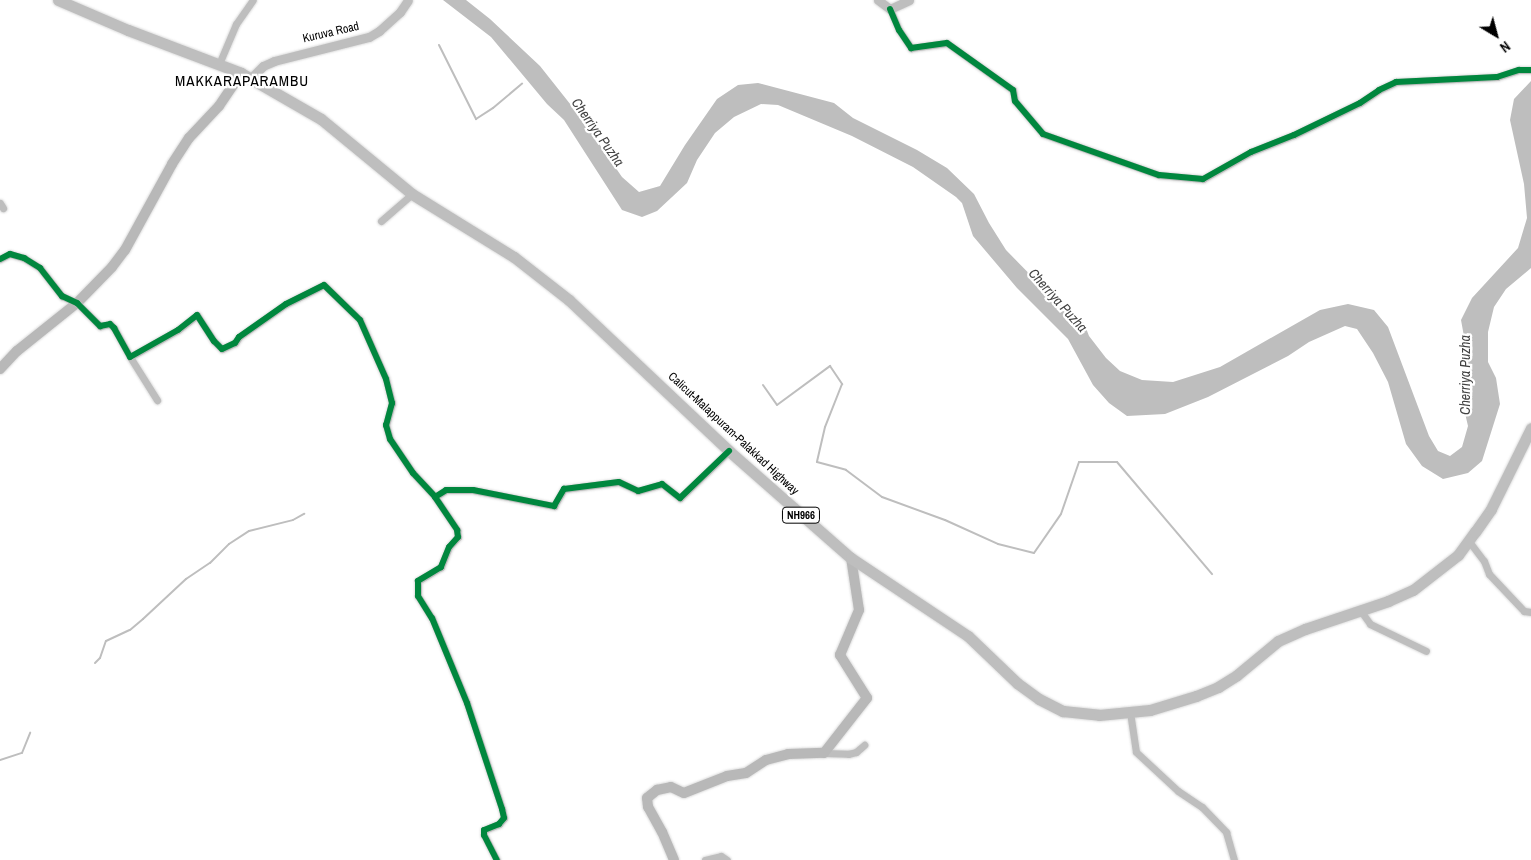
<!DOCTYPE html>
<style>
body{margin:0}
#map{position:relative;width:1531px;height:860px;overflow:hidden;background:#fff;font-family:"Archivo Narrow",sans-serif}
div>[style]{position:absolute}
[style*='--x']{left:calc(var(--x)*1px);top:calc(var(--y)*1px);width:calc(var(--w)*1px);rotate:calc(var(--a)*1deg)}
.water>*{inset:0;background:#bebebe}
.stream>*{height:2px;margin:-1px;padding:0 1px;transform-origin:1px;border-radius:1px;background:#bebebe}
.roads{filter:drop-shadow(0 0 1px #dbdbdb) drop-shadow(0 0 1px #dbdbdb)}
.minor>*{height:7px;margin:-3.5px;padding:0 3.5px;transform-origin:3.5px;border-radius:3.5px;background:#bebebe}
.tertiary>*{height:9px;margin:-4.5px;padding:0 4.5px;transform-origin:4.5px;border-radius:4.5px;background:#bebebe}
.secondary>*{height:10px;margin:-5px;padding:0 5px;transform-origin:5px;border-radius:5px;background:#b8b8b8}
.trunk>*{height:11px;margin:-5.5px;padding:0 5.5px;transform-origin:5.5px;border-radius:5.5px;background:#bebebe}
.cycleway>*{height:6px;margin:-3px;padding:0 3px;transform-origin:3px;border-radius:3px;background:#00873e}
span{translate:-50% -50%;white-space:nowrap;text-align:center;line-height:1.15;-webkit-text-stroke:4.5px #fff;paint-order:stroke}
.shield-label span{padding:1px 4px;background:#fff;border:1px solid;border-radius:4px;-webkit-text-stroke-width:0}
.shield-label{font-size:11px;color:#000;font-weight:700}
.street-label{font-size:12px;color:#000}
.water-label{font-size:14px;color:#434343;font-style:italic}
.quarter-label{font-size:15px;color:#000;letter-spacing:1px}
.north{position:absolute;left:1471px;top:10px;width:50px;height:50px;-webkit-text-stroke:4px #fff;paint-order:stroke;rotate:143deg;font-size:14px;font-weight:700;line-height:20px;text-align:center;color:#000}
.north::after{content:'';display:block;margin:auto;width:18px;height:22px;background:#000;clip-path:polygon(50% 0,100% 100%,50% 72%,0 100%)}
</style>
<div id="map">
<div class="water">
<i style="clip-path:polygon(443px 0,466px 0,490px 19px,540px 66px,582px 119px,622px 177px,639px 192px,660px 186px,685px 145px,717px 99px,738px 85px,758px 83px,834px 103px,853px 118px,917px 150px,947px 168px,974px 194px,989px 223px,1006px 250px,1059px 304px,1084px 323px,1089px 336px,1106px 358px,1120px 371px,1142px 380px,1173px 382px,1220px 367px,1320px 310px,1348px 304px,1374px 310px,1388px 327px,1429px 436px,1438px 451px,1450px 456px,1462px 447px,1468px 426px,1464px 409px,1467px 376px,1465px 342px,1461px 320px,1472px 298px,1518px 248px,1527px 218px,1524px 184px,1510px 120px,1514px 99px,1531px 81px,1531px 268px,1506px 289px,1494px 307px,1488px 332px,1488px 362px,1496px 378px,1500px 404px,1482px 461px,1468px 473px,1443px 479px,1422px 466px,1406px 444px,1388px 382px,1373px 353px,1357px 329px,1345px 326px,1309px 342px,1288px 356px,1208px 397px,1165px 414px,1127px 416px,1109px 403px,1093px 385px,1068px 339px,1017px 288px,973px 236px,962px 203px,956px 197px,913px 167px,852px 136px,778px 105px,761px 104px,734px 117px,715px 133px,697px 160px,687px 183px,657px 211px,642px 217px,622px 210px,564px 120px,547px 104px,491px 37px)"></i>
</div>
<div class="stream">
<i style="--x:439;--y:45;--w:83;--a:63.4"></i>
<i style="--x:476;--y:119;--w:20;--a:-33"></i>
<i style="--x:493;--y:108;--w:38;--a:-40"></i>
<i style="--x:763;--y:385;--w:24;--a:55"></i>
<i style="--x:777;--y:405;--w:66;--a:-36.3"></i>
<i style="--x:830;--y:366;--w:22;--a:56"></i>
<i style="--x:842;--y:384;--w:46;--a:111.6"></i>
<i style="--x:825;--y:427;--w:36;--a:103"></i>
<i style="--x:817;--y:462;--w:30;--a:15"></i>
<i style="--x:846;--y:470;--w:45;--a:36.9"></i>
<i style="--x:882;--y:497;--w:67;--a:20.1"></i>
<i style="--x:945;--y:520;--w:58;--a:24.4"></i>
<i style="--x:998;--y:544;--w:37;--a:14"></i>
<i style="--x:1034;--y:553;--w:47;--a:-55.3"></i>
<i style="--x:1061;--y:514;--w:55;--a:-70.9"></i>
<i style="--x:1079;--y:462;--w:38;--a:0"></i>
<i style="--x:1117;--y:462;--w:147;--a:49.7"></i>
<i style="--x:95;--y:663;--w:7;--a:-45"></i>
<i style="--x:100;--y:658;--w:18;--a:-71"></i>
<i style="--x:106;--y:641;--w:26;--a:-25"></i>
<i style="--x:130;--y:630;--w:17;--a:-40"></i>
<i style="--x:143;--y:619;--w:59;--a:-42.9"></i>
<i style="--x:186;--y:579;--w:29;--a:-34"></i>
<i style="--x:210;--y:563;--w:27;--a:-45"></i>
<i style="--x:229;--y:544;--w:24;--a:-33"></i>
<i style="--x:249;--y:531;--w:45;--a:-14"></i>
<i style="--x:293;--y:520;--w:13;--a:-29"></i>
<i style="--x:0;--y:760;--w:23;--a:-18"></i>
<i style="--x:22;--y:753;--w:22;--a:-68"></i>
</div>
<div class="roads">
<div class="minor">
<i style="--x:890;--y:9;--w:23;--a:67"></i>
<i style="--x:899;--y:30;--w:22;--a:56"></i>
<i style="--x:911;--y:48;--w:36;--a:-8"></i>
<i style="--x:947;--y:43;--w:81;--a:35.5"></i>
<i style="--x:1013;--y:90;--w:11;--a:80"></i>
<i style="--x:1015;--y:101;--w:43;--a:49.7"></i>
<i style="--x:1043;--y:134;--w:123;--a:19.5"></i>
<i style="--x:1159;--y:175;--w:44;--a:5.2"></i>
<i style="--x:1203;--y:179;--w:55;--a:-29.4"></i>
<i style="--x:1251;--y:152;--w:46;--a:-21.6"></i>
<i style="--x:1294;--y:135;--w:73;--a:-25.9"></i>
<i style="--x:1360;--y:103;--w:23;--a:-34"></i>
<i style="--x:1379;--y:90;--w:19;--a:-25"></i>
<i style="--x:1396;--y:82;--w:101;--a:-2.8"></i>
<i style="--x:1497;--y:77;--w:23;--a:-18"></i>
<i style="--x:1519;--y:70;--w:12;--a:0"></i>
<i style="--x:219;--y:64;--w:43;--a:-67"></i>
<i style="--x:236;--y:24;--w:29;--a:-55"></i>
<i style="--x:0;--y:203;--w:6;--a:59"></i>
<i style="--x:381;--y:221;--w:41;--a:-41.1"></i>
<i style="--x:0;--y:259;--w:11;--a:-27"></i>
<i style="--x:10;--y:254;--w:15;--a:16"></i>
<i style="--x:24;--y:258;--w:19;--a:32"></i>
<i style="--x:40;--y:268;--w:36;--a:52"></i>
<i style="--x:62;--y:296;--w:17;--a:25"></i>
<i style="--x:77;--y:303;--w:33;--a:45"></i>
<i style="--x:100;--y:326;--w:10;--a:-11"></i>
<i style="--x:110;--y:324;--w:6;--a:45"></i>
<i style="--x:114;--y:328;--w:33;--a:61"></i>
<i style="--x:130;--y:357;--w:55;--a:-29.4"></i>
<i style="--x:178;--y:330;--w:24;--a:-38"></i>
<i style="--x:197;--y:315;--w:31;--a:57"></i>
<i style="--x:214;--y:341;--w:11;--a:45"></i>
<i style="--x:222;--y:349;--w:14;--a:-25"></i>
<i style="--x:235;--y:343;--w:7;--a:-56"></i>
<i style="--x:239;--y:337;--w:57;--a:-35.1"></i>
<i style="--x:286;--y:304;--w:42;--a:-26.6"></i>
<i style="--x:324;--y:285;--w:50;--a:44.2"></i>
<i style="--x:360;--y:320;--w:64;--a:66.2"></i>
<i style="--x:386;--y:379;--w:25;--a:76"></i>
<i style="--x:392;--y:403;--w:23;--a:105"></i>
<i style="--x:386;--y:425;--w:15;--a:74"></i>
<i style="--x:390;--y:439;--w:41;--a:55.9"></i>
<i style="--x:413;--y:473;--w:33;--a:47"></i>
<i style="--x:435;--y:497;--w:13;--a:-32"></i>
<i style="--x:446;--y:490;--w:27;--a:0"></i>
<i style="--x:473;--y:490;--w:83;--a:11.2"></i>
<i style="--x:554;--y:506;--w:20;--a:-60"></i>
<i style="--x:564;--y:489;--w:55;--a:-7.3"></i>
<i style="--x:619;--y:482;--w:21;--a:25"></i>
<i style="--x:638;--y:491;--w:25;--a:-16"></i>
<i style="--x:662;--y:484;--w:23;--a:38"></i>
<i style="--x:680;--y:498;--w:68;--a:-43.8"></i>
<i style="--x:130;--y:357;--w:51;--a:57.9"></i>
<i style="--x:435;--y:497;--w:40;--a:56"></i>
<i style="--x:457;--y:530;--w:7;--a:82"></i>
<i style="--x:458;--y:537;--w:13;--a:132"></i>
<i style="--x:449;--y:547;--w:22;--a:112"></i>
<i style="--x:441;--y:567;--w:27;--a:149"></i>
<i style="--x:418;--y:581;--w:15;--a:90"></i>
<i style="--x:418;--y:596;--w:26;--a:58"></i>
<i style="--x:432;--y:618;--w:92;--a:67.6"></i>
<i style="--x:467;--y:703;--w:112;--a:71.7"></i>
<i style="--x:502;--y:809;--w:9;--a:77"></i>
<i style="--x:504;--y:818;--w:8;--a:130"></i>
<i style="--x:499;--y:824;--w:16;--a:158"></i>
<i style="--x:484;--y:830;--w:5;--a:90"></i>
<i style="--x:484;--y:835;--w:28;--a:63"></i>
<i style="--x:1468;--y:540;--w:26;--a:53"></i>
<i style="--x:1484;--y:561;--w:14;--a:69"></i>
<i style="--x:1489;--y:574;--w:51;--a:46.6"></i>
<i style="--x:1524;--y:611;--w:7;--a:8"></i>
<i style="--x:1360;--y:610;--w:17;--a:54"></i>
<i style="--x:1370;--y:624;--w:62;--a:25.7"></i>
<i style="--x:1130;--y:712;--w:40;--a:81.5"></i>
<i style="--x:1136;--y:752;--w:57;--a:42.9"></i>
<i style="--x:1178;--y:791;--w:29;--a:34"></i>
<i style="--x:1202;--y:807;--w:35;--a:46"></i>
<i style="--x:1226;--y:832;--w:29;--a:74"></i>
<i style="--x:824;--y:753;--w:24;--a:2"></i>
<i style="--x:848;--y:754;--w:8;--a:-14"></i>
<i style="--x:856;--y:752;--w:11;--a:-41"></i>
<i style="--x:705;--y:860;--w:16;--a:-14"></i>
<i style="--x:721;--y:856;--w:7;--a:34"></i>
</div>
<div class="tertiary">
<i style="--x:878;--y:0;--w:15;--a:37"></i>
<i style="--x:890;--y:9;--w:21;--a:-25"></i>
<i style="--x:251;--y:78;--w:17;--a:-45"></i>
<i style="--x:263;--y:66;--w:12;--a:-24"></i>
<i style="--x:274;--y:61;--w:98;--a:-14.2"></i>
<i style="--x:369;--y:37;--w:12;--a:-31"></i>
<i style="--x:379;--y:31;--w:28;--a:-42"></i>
<i style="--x:400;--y:12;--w:14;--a:-56"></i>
</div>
<div class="secondary">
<i style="--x:0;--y:369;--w:25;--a:-47"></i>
<i style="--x:17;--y:351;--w:77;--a:-38.7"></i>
<i style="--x:77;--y:303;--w:50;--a:-45.8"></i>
<i style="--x:112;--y:267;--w:21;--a:-53"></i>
<i style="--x:125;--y:250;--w:98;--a:-61.3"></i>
<i style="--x:172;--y:164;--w:31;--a:-57"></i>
<i style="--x:189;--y:138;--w:44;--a:-46.8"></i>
<i style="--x:219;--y:106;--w:40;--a:-56"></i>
<i style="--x:674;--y:860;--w:30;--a:-113"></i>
<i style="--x:662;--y:832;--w:29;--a:-119"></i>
<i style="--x:648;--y:807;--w:9;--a:-96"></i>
<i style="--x:647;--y:798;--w:13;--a:-39"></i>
<i style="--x:657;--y:790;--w:14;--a:-12"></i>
<i style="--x:671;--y:787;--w:14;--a:25"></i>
<i style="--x:684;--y:793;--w:46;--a:-21.6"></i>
<i style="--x:727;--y:776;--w:19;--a:-9"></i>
<i style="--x:746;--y:773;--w:24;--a:-33"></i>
<i style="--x:766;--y:760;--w:23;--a:-15"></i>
<i style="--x:788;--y:754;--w:36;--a:-2"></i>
<i style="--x:824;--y:753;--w:70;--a:-52"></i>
<i style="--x:867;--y:698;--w:51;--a:-122.1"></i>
<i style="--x:840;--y:655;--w:49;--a:-67.1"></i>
<i style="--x:859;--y:610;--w:53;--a:-98.7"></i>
</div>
<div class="trunk">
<i style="--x:58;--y:0;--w:76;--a:23.2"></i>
<i style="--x:128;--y:30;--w:121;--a:20.8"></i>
<i style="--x:241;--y:73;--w:92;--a:29.9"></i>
<i style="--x:321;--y:119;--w:118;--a:39.5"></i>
<i style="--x:412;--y:194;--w:120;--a:31.7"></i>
<i style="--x:514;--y:257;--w:70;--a:38"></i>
<i style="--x:569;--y:300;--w:220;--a:43.3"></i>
<i style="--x:729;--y:451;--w:162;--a:41.3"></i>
<i style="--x:851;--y:558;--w:141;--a:33.7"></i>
<i style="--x:968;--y:636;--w:68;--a:43.8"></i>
<i style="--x:1017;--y:683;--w:27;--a:36"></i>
<i style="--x:1039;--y:699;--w:27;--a:27"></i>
<i style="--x:1063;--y:711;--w:36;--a:6"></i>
<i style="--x:1099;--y:715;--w:51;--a:-5.6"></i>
<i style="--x:1150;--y:710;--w:48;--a:-16.9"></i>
<i style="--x:1196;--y:696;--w:24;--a:-22"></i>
<i style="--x:1218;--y:687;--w:22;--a:-32"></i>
<i style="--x:1237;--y:675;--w:53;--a:-39.7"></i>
<i style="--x:1278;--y:641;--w:30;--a:-24"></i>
<i style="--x:1305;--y:629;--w:88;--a:-18.6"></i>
<i style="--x:1388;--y:601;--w:27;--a:-24"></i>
<i style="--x:1413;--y:590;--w:57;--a:-37.9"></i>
<i style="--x:1458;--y:555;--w:29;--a:-54"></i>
<i style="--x:1475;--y:532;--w:28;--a:-55"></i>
<i style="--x:1491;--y:509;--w:90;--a:-63.7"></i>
</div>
</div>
<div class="cycleway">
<i style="--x:890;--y:9;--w:23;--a:67"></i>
<i style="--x:899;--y:30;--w:22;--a:56"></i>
<i style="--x:911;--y:48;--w:36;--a:-8"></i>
<i style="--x:947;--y:43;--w:81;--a:35.5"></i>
<i style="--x:1013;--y:90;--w:11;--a:80"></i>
<i style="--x:1015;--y:101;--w:43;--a:49.7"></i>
<i style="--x:1043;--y:134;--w:123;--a:19.5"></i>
<i style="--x:1159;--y:175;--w:44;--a:5.2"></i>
<i style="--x:1203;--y:179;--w:55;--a:-29.4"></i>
<i style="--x:1251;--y:152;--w:46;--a:-21.6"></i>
<i style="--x:1294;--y:135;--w:73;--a:-25.9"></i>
<i style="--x:1360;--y:103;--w:23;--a:-34"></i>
<i style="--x:1379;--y:90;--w:19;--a:-25"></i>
<i style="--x:1396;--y:82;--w:101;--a:-2.8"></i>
<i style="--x:1497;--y:77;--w:23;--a:-18"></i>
<i style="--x:1519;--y:70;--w:12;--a:0"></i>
<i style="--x:0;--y:259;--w:11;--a:-27"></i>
<i style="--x:10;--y:254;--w:15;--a:16"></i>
<i style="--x:24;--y:258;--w:19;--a:32"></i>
<i style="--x:40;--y:268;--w:36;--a:52"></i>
<i style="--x:62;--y:296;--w:17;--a:25"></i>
<i style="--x:77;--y:303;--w:33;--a:45"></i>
<i style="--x:100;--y:326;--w:10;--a:-11"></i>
<i style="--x:110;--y:324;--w:6;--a:45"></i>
<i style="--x:114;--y:328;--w:33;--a:61"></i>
<i style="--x:130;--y:357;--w:55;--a:-29.4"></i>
<i style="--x:178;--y:330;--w:24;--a:-38"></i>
<i style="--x:197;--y:315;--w:31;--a:57"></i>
<i style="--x:214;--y:341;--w:11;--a:45"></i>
<i style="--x:222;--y:349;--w:14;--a:-25"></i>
<i style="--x:235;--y:343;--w:7;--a:-56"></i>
<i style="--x:239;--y:337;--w:57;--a:-35.1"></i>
<i style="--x:286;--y:304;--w:42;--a:-26.6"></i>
<i style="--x:324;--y:285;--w:50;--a:44.2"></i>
<i style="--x:360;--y:320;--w:64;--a:66.2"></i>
<i style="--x:386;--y:379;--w:25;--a:76"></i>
<i style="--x:392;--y:403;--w:23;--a:105"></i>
<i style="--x:386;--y:425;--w:15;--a:74"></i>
<i style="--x:390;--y:439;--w:41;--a:55.9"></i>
<i style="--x:413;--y:473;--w:33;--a:47"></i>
<i style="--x:435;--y:497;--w:13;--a:-32"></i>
<i style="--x:446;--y:490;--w:27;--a:0"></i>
<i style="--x:473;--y:490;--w:83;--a:11.2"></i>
<i style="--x:554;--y:506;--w:20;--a:-60"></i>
<i style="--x:564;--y:489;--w:55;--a:-7.3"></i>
<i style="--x:619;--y:482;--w:21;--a:25"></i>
<i style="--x:638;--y:491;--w:25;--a:-16"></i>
<i style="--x:662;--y:484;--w:23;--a:38"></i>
<i style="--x:680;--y:498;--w:68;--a:-43.8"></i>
<i style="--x:435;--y:497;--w:40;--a:56"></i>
<i style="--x:457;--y:530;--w:7;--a:82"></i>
<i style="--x:458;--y:537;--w:13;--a:132"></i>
<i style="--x:449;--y:547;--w:22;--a:112"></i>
<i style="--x:441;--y:567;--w:27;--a:149"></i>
<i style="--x:418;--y:581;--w:15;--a:90"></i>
<i style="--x:418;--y:596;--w:26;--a:58"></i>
<i style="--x:432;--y:618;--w:92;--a:67.6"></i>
<i style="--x:467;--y:703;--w:112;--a:71.7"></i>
<i style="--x:502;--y:809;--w:9;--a:77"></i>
<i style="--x:504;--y:818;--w:8;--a:130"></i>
<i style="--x:499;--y:824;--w:16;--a:158"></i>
<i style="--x:484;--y:830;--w:5;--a:90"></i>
<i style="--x:484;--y:835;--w:28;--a:63"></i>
</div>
<div class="shield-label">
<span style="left:801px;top:515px">NH966</span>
</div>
<div class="street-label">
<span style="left:331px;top:33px;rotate:-13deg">Kuruva Road</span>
<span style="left:733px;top:434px;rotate:43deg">Calicut-Malappuram-Palakkad Highway</span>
</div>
<div class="water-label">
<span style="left:598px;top:132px;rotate:55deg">Cherriya Puzha</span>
<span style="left:1058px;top:300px;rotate:48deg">Cherriya Puzha</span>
<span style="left:1465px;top:375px;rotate:-90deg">Cherriya Puzha</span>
</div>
<div class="quarter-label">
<span style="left:242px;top:81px">MAKKARAPARAMBU</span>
</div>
<div class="north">N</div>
</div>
